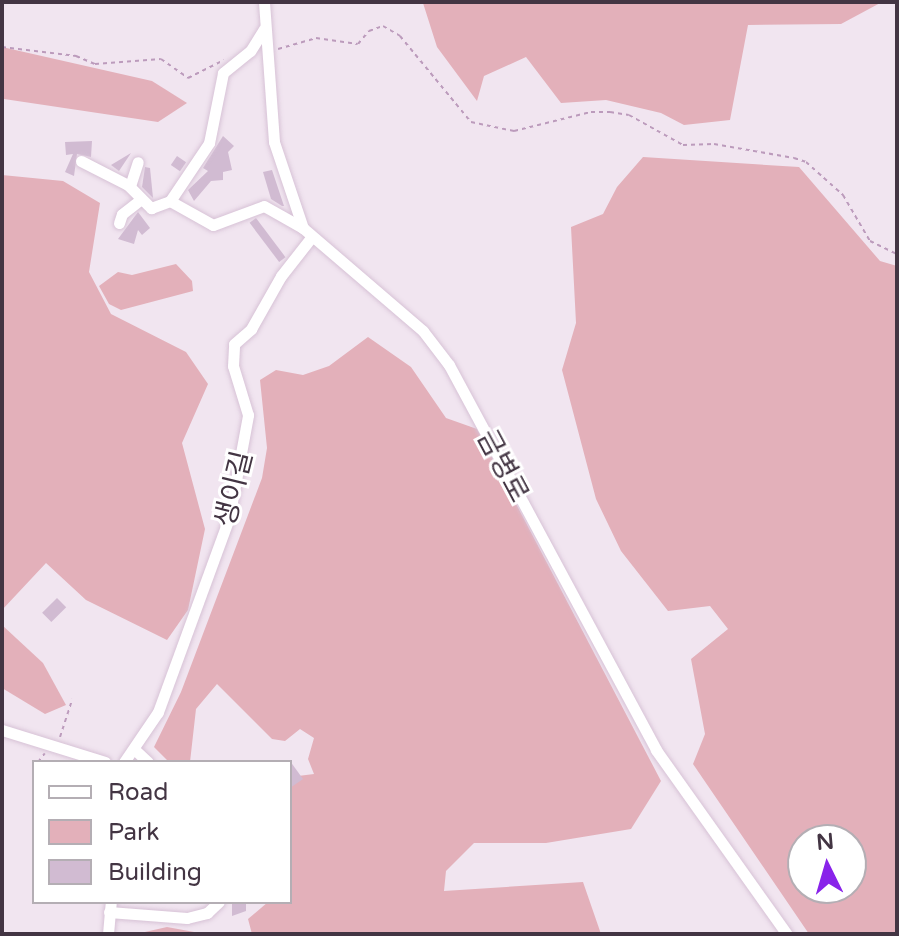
<!DOCTYPE html>
<meta charset="utf-8">
<style>
body{margin:0}
#map{position:relative;width:899px;height:936px;overflow:hidden;background:#f1e5f0;font-family:"Varela Round","Noto Sans KR",sans-serif}
div>[style]{position:absolute}
[style*='--x']{left:calc(var(--x)*1px);top:calc(var(--y)*1px);width:calc(var(--w)*1px);rotate:calc(var(--a)*1deg)}
.green>*{inset:0;background:#e3b0ba}
.building>*{inset:0;background:#d1bbd2;transform-origin:0 0}
.path>*{height:2px;margin-top:-1px;transform-origin:0;background:repeating-linear-gradient(90deg,#bc9bbc 0 4px,transparent 0 8px)}
.roads{filter:drop-shadow(0 0 2px #d7c2d6) drop-shadow(0 0 2px #d7c2d6)}
.minor>*{height:11px;margin:-5.5px;padding:0 5.5px;transform-origin:5.5px;border-radius:5.5px;background:#fff}
span{translate:-50% -50%;white-space:nowrap;text-align:center;line-height:1.15;-webkit-text-stroke:6px #fff;paint-order:stroke}
.street-label{font-size:28px;color:#433543}
.frame{position:absolute;inset:0;border:4px solid #433543;pointer-events:none}
.legend{position:absolute;left:32px;top:760px;width:260px;height:144px;box-sizing:border-box;background:#fff;border:2px solid #b4aeb4;margin:0;padding:10px 14px;list-style:none;font-size:24px;color:#433543}
.legend li{display:flex;align-items:center;gap:16px;height:40px}
.legend b{width:40px;border:2px solid #b4aeb4}
.north{position:absolute;left:787px;top:824px;width:80px;height:80px;box-sizing:border-box;background:#fff;border:2px solid #b4aeb4;border-radius:50%;rotate:355deg;font-size:22px;font-weight:700;line-height:32px;text-align:center;color:#433543}
.north::after{content:'';display:block;margin:auto;width:28px;height:36px;background:#8923ea;clip-path:polygon(50% 0,100% 100%,50% 72%,0 100%)}
</style>
<div id="map">
<div class="green">
<i style="clip-path:polygon(882px 2px,841px 24px,748px 25px,730px 120px,684px 125px,661px 113px,606px 100px,561px 103px,526px 57px,484px 76px,477px 101px,437px 47px,423px 3px)"></i>
<i style="clip-path:polygon(2px 47px,152px 81px,187px 103px,158px 122px,4px 99px)"></i>
<i style="clip-path:polygon(evenodd,643px 157px,799px 167px,880px 261px,897px 266px,897px 934px,809px 934px,693px 764px,705px 734px,691px 659px,728px 629px,710px 606px,668px 611px,621px 551px,596px 499px,562px 370px,576px 323px,571px 227px,603px 214px,617px 187px,643px 157px,803px 840px,851px 840px,851px 888px,803px 888px,803px 840px)"></i>
<i style="clip-path:polygon(2px 175px,63px 181px,100px 203px,89px 272px,111px 314px,186px 352px,208px 384px,182px 443px,205px 529px,188px 610px,167px 640px,86px 600px,46px 563px,2px 610px)"></i>
<i style="clip-path:polygon(176px 264px,192px 281px,193px 291px,121px 310px,109px 304px,99px 286px,118px 272px,132px 275px)"></i>
<i style="clip-path:polygon(368px 337px,411px 367px,446px 418px,477px 429px,661px 781px,631px 829px,546px 843px,474px 843px,446px 871px,444px 891px,583px 882px,601px 934px,252px 934px,248px 919px,268px 902px,290px 902px,290px 777px,314px 774px,308px 759px,314px 738px,300px 729px,285px 741px,272px 739px,217px 684px,196px 709px,190px 762px,169px 762px,154px 747px,181px 692px,262px 478px,267px 448px,260px 380px,276px 370px,303px 375px,329px 366px)"></i>
<i style="clip-path:polygon(2px 625px,43px 663px,66px 705px,45px 714px,2px 688px)"></i>
<i style="clip-path:polygon(167px 927px,205px 934px,136px 934px)"></i>
</div>
<div class="building">
<i style="clip-path:polygon(223px 136px,234px 146px,228px 152px,232px 170px,223px 172px,223px 180px,211px 181px,194px 201px,188px 190px,208px 171px,203px 168px)"></i>
<i style="clip-path:polygon(92px 141px,91px 157px,77px 154px,74px 176px,65px 172px,73px 154px,66px 155px,65px 142px)"></i>
<i style="clip-path:polygon(131px 153px,119px 171px,111px 165px)"></i>
<i style="left:177px;top:156px;width:11px;height:11px;rotate:34deg"></i>
<i style="clip-path:polygon(145px 167px,150px 168px,153px 198px,142px 187px)"></i>
<i style="clip-path:polygon(272px 170px,284px 206px,282px 206px,271px 199px,263px 172px)"></i>
<i style="clip-path:polygon(138px 212px,150px 228px,142px 235px,138px 230px,134px 244px,118px 239px)"></i>
<i style="left:256px;top:218px;width:49px;height:8px;rotate:53deg"></i>
<i style="left:57px;top:598px;width:13px;height:21px;rotate:45deg"></i>
<i style="clip-path:polygon(290px 761px,303px 779px,290px 788px)"></i>
<i style="clip-path:polygon(232px 902px,246px 902px,246px 911px,232px 916px)"></i>
</div>
<div class="path">
<i style="--x:2;--y:47;--w:75;--a:6.9"></i>
<i style="--x:76;--y:56;--w:21;--a:23"></i>
<i style="--x:95;--y:64;--w:66;--a:-4.3"></i>
<i style="--x:161;--y:59;--w:33;--a:35"></i>
<i style="--x:188;--y:78;--w:40;--a:-26.6"></i>
<i style="--x:278;--y:49;--w:40;--a:-16"></i>
<i style="--x:316;--y:38;--w:42;--a:8.1"></i>
<i style="--x:358;--y:44;--w:17;--a:-50"></i>
<i style="--x:369;--y:31;--w:15;--a:-20"></i>
<i style="--x:383;--y:26;--w:20;--a:30"></i>
<i style="--x:400;--y:36;--w:112;--a:50.5"></i>
<i style="--x:471;--y:122;--w:44;--a:11.8"></i>
<i style="--x:514;--y:131;--w:79;--a:-13.9"></i>
<i style="--x:591;--y:112;--w:19;--a:0"></i>
<i style="--x:610;--y:112;--w:19;--a:9"></i>
<i style="--x:629;--y:115;--w:62;--a:29.1"></i>
<i style="--x:683;--y:145;--w:31;--a:-2"></i>
<i style="--x:714;--y:144;--w:81;--a:9.9"></i>
<i style="--x:794;--y:158;--w:13;--a:18"></i>
<i style="--x:806;--y:162;--w:50;--a:41.7"></i>
<i style="--x:843;--y:195;--w:53;--a:59.6"></i>
<i style="--x:870;--y:241;--w:30;--a:26"></i>
<i style="--x:60;--y:737;--w:40;--a:-72"></i>
<i style="--x:38;--y:762;--w:11;--a:-52"></i>
<i style="--x:34;--y:769;--w:11;--a:90"></i>
</div>
<div class="roads">
<div class="minor">
<i style="--x:264;--y:2;--w:140;--a:85.9"></i>
<i style="--x:274;--y:142;--w:91;--a:71.4"></i>
<i style="--x:303;--y:228;--w:158;--a:40.6"></i>
<i style="--x:423;--y:331;--w:43;--a:52.6"></i>
<i style="--x:449;--y:365;--w:437;--a:61.7"></i>
<i style="--x:656;--y:750;--w:226;--a:54.6"></i>
<i style="--x:264;--y:29;--w:26;--a:122"></i>
<i style="--x:250;--y:51;--w:35;--a:141"></i>
<i style="--x:223;--y:73;--w:71;--a:101.3"></i>
<i style="--x:209;--y:143;--w:70;--a:123.9"></i>
<i style="--x:170;--y:201;--w:49;--a:29.2"></i>
<i style="--x:213;--y:225;--w:54;--a:-20.4"></i>
<i style="--x:264;--y:206;--w:45;--a:29.4"></i>
<i style="--x:81;--y:161;--w:53;--a:27.1"></i>
<i style="--x:128;--y:185;--w:33;--a:45"></i>
<i style="--x:151;--y:208;--w:20;--a:-20"></i>
<i style="--x:130;--y:186;--w:25;--a:-72"></i>
<i style="--x:119;--y:223;--w:9;--a:-72"></i>
<i style="--x:122;--y:214;--w:24;--a:-38"></i>
<i style="--x:2;--y:730;--w:108;--a:17.3"></i>
<i style="--x:134;--y:749;--w:19;--a:43"></i>
<i style="--x:124;--y:762;--w:60;--a:-55.8"></i>
<i style="--x:158;--y:712;--w:207;--a:-69.9"></i>
<i style="--x:229;--y:518;--w:105;--a:-79.5"></i>
<i style="--x:248;--y:415;--w:51;--a:-107"></i>
<i style="--x:233;--y:366;--w:22;--a:-87"></i>
<i style="--x:234;--y:344;--w:23;--a:-41"></i>
<i style="--x:251;--y:329;--w:61;--a:-60.5"></i>
<i style="--x:281;--y:276;--w:47;--a:-51.9"></i>
<i style="--x:109;--y:912;--w:78;--a:4.4"></i>
<i style="--x:187;--y:918;--w:21;--a:-14"></i>
<i style="--x:207;--y:913;--w:16;--a:-43"></i>
<i style="--x:108;--y:934;--w:32;--a:-85"></i>
</div>
</div>
<div class="street-label">
<span style="left:503px;top:466px;rotate:62deg">금병로</span>
<span style="left:234px;top:489px;rotate:-76deg">생이길</span>
</div>
<div class="frame"></div>
<ul class="legend">
<li><b style="height:10px;background:#fff"></b>Road</li>
<li><b style="height:22px;background:#e3b0ba"></b>Park</li>
<li><b style="height:22px;background:#d1bbd2"></b>Building</li>
</ul>
<div class="north">N</div>
</div>
